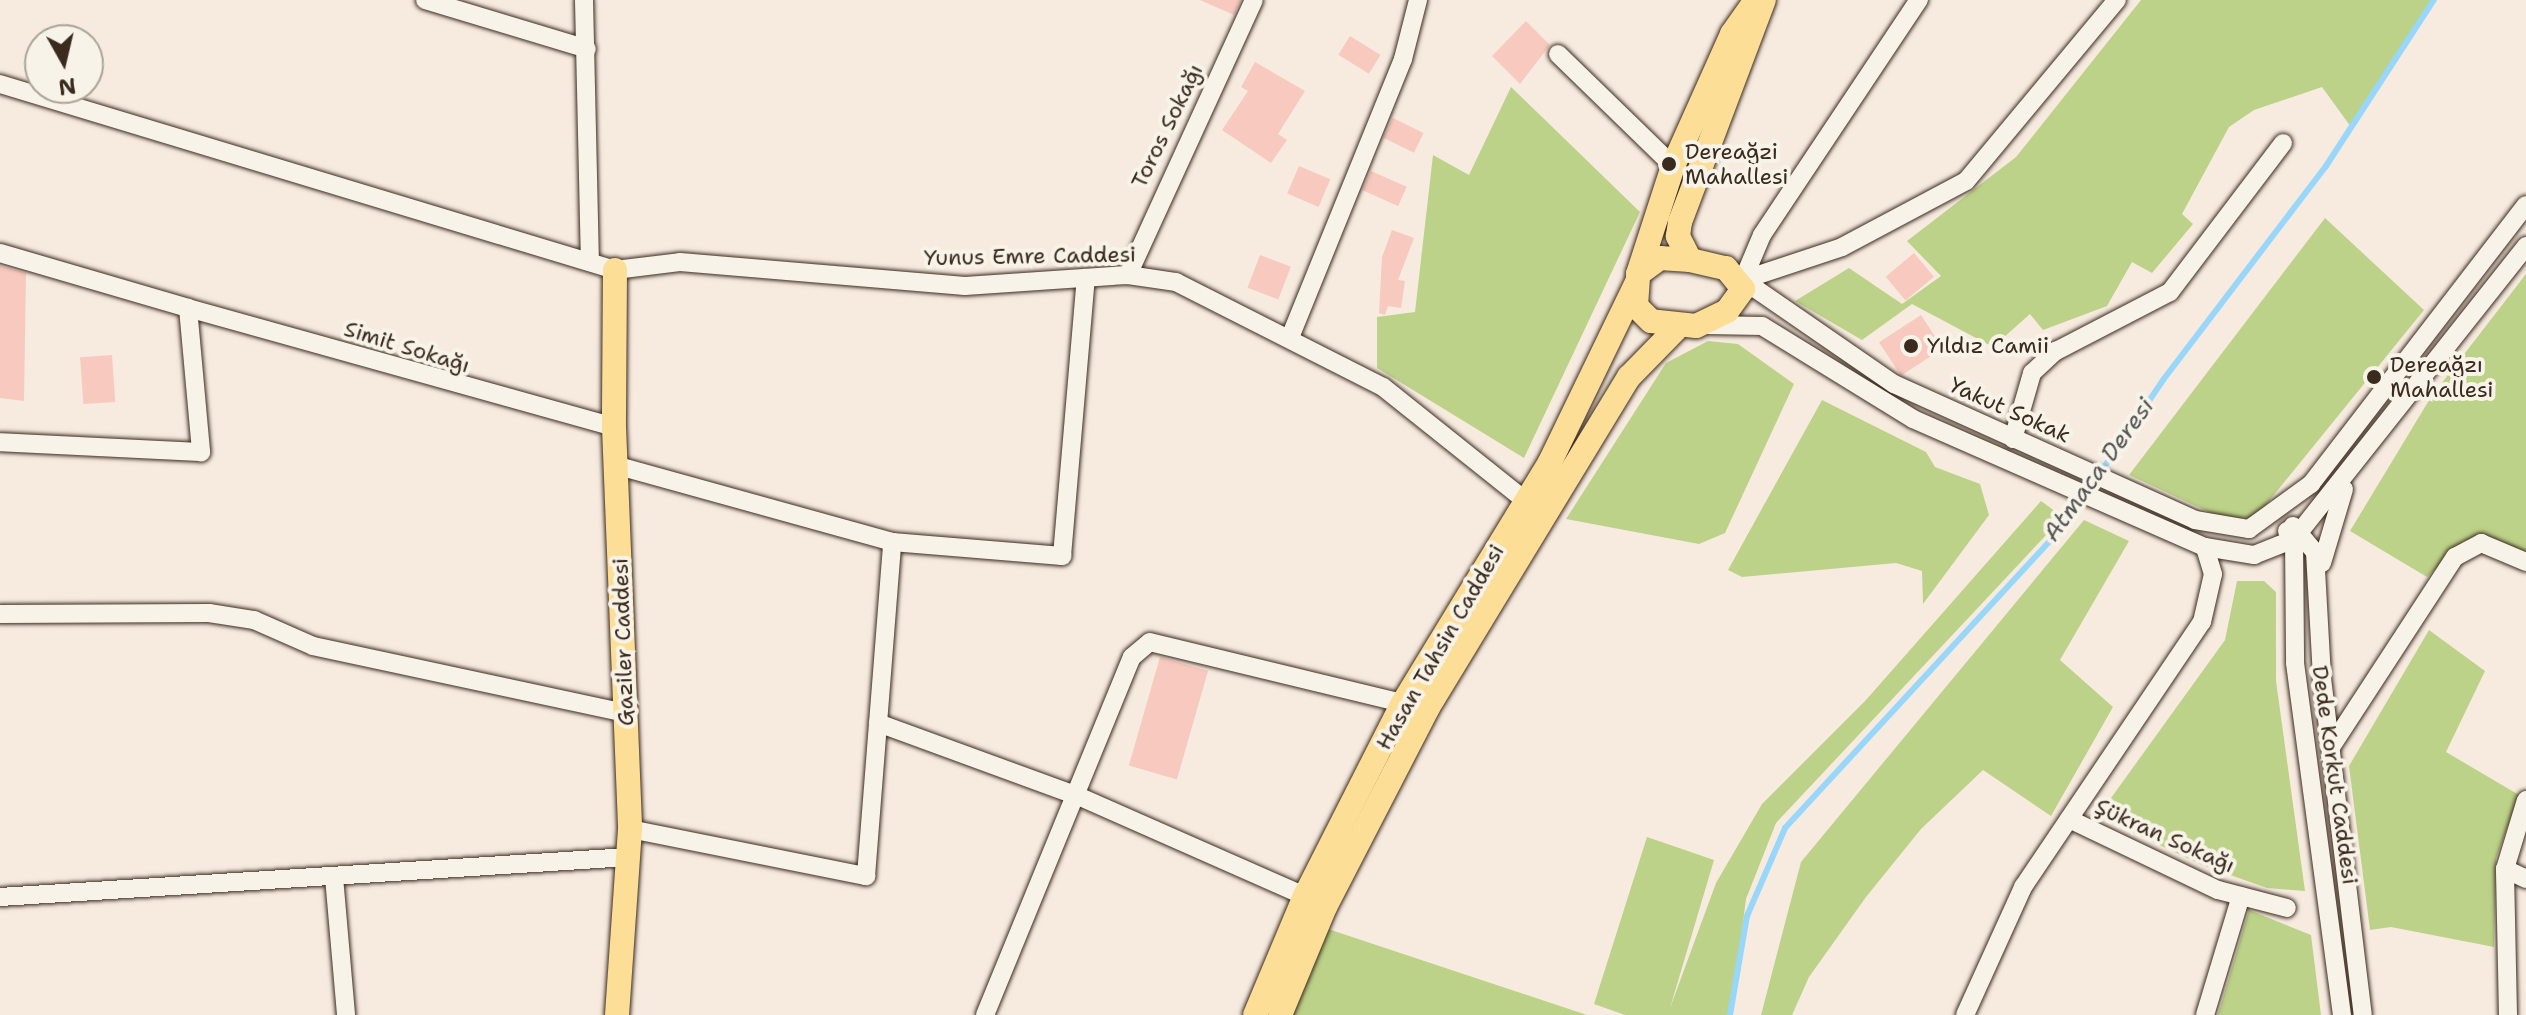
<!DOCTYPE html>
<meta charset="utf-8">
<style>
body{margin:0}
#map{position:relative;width:2526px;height:1015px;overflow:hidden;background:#f7ebe0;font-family:"Shantell Sans",sans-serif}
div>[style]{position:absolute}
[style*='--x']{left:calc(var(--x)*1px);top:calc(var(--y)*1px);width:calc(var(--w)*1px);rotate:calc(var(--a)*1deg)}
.green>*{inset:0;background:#bcd288}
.stream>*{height:6px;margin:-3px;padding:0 3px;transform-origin:3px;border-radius:3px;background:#98d7fa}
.building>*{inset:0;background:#f8c9be;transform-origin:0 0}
.roads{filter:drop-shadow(0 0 2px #3b2a1e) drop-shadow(0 0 2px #3b2a1e)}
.minor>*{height:18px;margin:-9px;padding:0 9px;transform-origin:9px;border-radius:9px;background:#f7f3e8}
.major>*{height:24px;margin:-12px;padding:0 12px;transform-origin:12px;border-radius:12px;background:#fdde96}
.dots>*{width:22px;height:22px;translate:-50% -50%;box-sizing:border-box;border:4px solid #f7f3e8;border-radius:50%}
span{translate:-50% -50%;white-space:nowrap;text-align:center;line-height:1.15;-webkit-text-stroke:8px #f7f3e8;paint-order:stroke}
.street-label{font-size:22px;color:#3b2a1e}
.poi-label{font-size:22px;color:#3b2a1e}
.left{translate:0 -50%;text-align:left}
.water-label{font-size:24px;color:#525555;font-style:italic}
.north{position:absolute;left:24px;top:24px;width:80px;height:80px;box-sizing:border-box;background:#f7f3e8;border:2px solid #aca397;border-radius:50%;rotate:172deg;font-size:22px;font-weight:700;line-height:32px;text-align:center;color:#3b2a1e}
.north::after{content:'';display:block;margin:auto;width:28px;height:36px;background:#3b2a1e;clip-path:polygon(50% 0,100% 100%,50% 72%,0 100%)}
</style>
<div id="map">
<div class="green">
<i style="clip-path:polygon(2141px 0,2432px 0,2351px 127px,2322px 87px,2254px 110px,2229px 127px,2182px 214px,2193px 224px,2152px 273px,2132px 262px,2107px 306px,2043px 330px,2030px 314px,1993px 347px,1912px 304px,1862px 340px,1795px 301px,1849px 268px,1902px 304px,1941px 276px,1907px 241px,2016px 157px)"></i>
<i style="clip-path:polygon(1511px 87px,1640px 212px,1524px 458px,1377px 368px,1377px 317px,1415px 312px,1433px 155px,1469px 175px)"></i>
<i style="clip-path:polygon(2325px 218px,2424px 310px,2256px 517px,2224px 519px,2129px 475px)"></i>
<i style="clip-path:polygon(2526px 274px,2526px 553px,2496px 539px,2464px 541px,2427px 577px,2350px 531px,2431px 397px)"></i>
<i style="clip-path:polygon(1708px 341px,1738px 344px,1794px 384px,1725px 533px,1699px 544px,1566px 519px,1666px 363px)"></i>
<i style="clip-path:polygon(1822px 400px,1926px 452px,1935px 467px,1980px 484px,1989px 515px,1923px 604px,1922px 571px,1896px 563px,1742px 577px,1728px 570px)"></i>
<i style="clip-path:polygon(2041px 501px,2063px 517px,1776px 823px,1746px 899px,1731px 1015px,1625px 1015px,1594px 1004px,1647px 837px,1714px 860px,1670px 1008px,1716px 883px,1762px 804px,1866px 700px)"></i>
<i style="clip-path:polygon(2084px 520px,2129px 541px,2060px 660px,2113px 707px,2051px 816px,1983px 770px,1921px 829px,1866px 897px,1809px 977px,1792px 1015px,1761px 1015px,1801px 862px)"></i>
<i style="clip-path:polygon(2237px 581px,2264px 581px,2276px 592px,2276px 681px,2305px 891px,2267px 888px,2202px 865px,2098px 816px,2225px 640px)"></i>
<i style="clip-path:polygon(2429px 630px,2485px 671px,2446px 752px,2519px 795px,2496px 858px,2494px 947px,2391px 927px,2370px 930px,2349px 766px)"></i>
<i style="clip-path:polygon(2249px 910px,2311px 935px,2321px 1015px,2218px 1015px)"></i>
<i style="clip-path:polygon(1322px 927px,1587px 1015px,1288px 1015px)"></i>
</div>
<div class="stream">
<i style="--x:1730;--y:1015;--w:100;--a:-80.3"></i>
<i style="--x:1747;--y:916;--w:96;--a:-66.6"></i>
<i style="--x:1785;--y:828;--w:416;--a:-47.3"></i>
<i style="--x:2067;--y:522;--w:171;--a:-55.9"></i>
<i style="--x:2163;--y:380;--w:269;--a:-52.7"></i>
<i style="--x:2326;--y:166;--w:198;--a:-57"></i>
</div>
<div class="building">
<i style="clip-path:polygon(1200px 0,1241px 0,1234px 15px)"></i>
<i style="clip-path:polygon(1526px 21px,1550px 45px,1520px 84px,1492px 56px)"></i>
<i style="left:1350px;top:36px;width:36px;height:22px;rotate:32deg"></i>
<i style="clip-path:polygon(1255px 62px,1305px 91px,1278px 134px,1287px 140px,1271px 163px,1222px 130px,1248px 91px,1241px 87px)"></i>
<i style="left:1393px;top:118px;width:34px;height:22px;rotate:26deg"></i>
<i style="left:1299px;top:166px;width:34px;height:30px;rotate:23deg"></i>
<i style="left:1371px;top:171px;width:39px;height:21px;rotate:24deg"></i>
<i style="clip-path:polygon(1392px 230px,1414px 238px,1398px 280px,1405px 281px,1401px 308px,1388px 306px,1385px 315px,1379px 313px,1382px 257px)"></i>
<i style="left:1914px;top:253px;width:31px;height:37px;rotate:50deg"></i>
<i style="left:1260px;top:255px;width:33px;height:35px;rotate:21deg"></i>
<i style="clip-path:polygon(0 266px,26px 273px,24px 401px,0 398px)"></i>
<i style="left:1921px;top:315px;width:40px;height:50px;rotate:57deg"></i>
<i style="left:112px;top:355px;width:47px;height:32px;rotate:86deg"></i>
<i style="left:1160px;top:657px;width:50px;height:113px;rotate:16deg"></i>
</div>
<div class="roads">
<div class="minor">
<i style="--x:425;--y:0;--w:169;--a:16.8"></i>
<i style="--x:584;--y:0;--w:256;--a:88.7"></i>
<i style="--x:1558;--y:54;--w:161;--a:44.2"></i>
<i style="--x:0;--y:84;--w:643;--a:16.83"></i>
<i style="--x:615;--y:270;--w:65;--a:-7"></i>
<i style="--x:680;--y:262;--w:286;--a:4.8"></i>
<i style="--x:965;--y:286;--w:163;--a:-3.9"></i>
<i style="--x:1128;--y:275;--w:49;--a:8.3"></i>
<i style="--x:1176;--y:282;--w:232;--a:26.9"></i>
<i style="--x:1383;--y:387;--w:183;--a:38.6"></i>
<i style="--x:0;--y:253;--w:196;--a:16.3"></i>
<i style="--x:188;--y:308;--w:145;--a:84.8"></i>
<i style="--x:201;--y:452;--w:201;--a:-177.2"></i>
<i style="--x:1128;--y:275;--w:302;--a:-65.4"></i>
<i style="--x:1743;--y:280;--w:183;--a:34.6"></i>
<i style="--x:1894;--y:384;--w:330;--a:24.3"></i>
<i style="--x:2195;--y:520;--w:55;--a:9.5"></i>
<i style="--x:2249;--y:529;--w:77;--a:-36"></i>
<i style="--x:2311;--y:484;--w:352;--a:-52.4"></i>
<i style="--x:1743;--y:280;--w:104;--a:-18.4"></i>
<i style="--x:1842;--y:247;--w:140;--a:-28"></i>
<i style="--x:1966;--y:181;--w:236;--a:-50.2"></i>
<i style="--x:1743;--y:280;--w:49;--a:-67.1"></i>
<i style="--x:1762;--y:235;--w:283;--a:-56.3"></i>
<i style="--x:188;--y:308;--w:442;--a:15.6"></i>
<i style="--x:1707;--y:325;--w:55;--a:1"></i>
<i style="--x:1762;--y:326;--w:177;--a:31.6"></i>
<i style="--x:1913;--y:419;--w:319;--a:23.7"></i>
<i style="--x:2205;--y:547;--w:50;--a:9.3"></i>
<i style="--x:2254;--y:555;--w:43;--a:-21.8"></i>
<i style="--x:2294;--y:539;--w:374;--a:-51.6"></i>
<i style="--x:1291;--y:335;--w:298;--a:-67.9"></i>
<i style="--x:1403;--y:59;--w:61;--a:-75.7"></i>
<i style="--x:2013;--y:439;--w:69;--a:-73.9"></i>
<i style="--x:2032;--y:373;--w:33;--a:-43"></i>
<i style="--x:2056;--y:351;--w:128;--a:-27.4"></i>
<i style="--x:2170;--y:292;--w:187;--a:-52.8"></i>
<i style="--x:615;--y:465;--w:288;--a:15.5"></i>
<i style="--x:892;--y:542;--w:171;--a:4.7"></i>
<i style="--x:1062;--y:556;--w:279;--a:-85.1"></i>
<i style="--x:2293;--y:526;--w:34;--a:50"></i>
<i style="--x:2315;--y:552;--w:126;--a:86.8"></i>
<i style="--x:2322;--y:678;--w:339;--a:83.1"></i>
<i style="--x:2287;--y:531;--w:11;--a:49"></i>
<i style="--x:2294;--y:539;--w:124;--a:89.5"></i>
<i style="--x:2295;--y:663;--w:355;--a:82.4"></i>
<i style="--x:2322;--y:563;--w:77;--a:-73.4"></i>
<i style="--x:0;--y:614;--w:209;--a:-0.3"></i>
<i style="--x:209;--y:613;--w:46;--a:8.8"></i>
<i style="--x:254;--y:620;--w:64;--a:23.8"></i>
<i style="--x:313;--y:646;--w:320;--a:12.1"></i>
<i style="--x:878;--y:723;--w:213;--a:20.1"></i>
<i style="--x:1078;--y:796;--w:248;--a:23.8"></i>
<i style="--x:2331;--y:747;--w:227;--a:-56.9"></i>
<i style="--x:2455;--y:557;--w:30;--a:-28"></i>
<i style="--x:2481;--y:543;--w:49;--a:22.9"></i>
<i style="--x:2069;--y:819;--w:165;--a:25.5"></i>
<i style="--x:2218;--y:890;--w:71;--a:14.6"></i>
<i style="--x:630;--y:829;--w:241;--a:11.3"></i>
<i style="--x:866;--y:876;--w:335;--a:-85.5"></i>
<i style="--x:2505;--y:869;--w:23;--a:25"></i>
<i style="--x:334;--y:877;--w:139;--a:85"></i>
<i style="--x:0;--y:897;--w:630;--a:-3.64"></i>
<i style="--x:985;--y:1015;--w:387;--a:-67.7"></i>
<i style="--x:1132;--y:657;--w:23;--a:-40"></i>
<i style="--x:1150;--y:642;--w:260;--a:13.6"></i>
<i style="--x:1965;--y:1015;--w:141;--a:-65.6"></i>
<i style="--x:2023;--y:887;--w:320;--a:-56"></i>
<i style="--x:2202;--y:622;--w:49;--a:-77.1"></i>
<i style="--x:2213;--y:574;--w:28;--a:-107"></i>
<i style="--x:2205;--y:1015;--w:124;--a:-73.2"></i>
<i style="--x:2508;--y:1015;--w:146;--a:-91.2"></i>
<i style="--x:2505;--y:869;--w:72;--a:-73.1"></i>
</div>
<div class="major">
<i style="--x:1690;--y:260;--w:27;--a:-117"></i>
<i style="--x:1678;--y:236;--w:14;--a:-82"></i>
<i style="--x:1680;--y:222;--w:237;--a:-69.3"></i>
<i style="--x:615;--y:270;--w:157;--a:90.4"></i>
<i style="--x:614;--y:427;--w:402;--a:87.7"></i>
<i style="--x:630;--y:829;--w:186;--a:94"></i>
<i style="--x:1638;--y:274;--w:27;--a:-36"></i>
<i style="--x:1660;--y:258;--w:30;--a:4"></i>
<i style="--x:1690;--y:260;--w:37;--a:13"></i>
<i style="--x:1726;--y:268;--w:27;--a:51"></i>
<i style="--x:1743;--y:289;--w:27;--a:126"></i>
<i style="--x:1727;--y:311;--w:34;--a:154"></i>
<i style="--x:1696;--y:326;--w:45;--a:-173.7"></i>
<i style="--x:1651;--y:321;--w:21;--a:-135"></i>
<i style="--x:1636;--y:306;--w:32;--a:-86"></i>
<i style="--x:1638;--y:274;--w:114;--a:-72"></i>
<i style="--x:1673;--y:166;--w:145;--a:-65.9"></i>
<i style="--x:1732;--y:34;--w:42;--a:-54.8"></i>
<i style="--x:1255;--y:1015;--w:129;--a:-67.2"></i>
<i style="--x:1305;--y:896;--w:216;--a:-63.1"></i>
<i style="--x:1403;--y:703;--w:282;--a:-58.6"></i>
<i style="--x:1550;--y:462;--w:198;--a:-64.2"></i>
<i style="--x:1280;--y:1015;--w:117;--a:-67.4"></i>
<i style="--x:1325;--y:907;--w:223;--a:-62.7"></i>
<i style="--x:1427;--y:709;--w:389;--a:-58.7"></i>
<i style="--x:1629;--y:377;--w:71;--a:-45.6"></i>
</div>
</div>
<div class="dots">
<i style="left:1669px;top:164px;background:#3b2a1e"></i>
<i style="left:1911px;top:346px;background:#3b2a1e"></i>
<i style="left:2374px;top:377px;background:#3b2a1e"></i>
</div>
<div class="street-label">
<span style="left:1167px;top:126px;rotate:-64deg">Toros Sokağı</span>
<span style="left:1030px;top:256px;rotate:-1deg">Yunus Emre Caddesi</span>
<span style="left:407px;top:347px;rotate:17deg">Simit Sokağı</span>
<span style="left:2010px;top:410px;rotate:24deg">Yakut Sokak</span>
<span style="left:623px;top:642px;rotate:-92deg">Gaziler Caddesi</span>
<span style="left:1440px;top:647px;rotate:-60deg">Hasan Tahsin Caddesi</span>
<span style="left:2335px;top:775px;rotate:82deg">Dede Korkut Caddesi</span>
<span style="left:2165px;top:836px;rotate:24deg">Şükran Sokağı</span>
</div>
<div class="poi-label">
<span class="left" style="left:1685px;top:164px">Dereağzi<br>Mahallesi</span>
<span class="left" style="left:1927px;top:346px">Yıldız Camii</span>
<span class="left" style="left:2390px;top:377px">Dereağzı<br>Mahallesi</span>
</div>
<div class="water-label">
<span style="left:2099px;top:470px;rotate:-54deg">Atmaca Deresi</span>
</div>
<div class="north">N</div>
</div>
